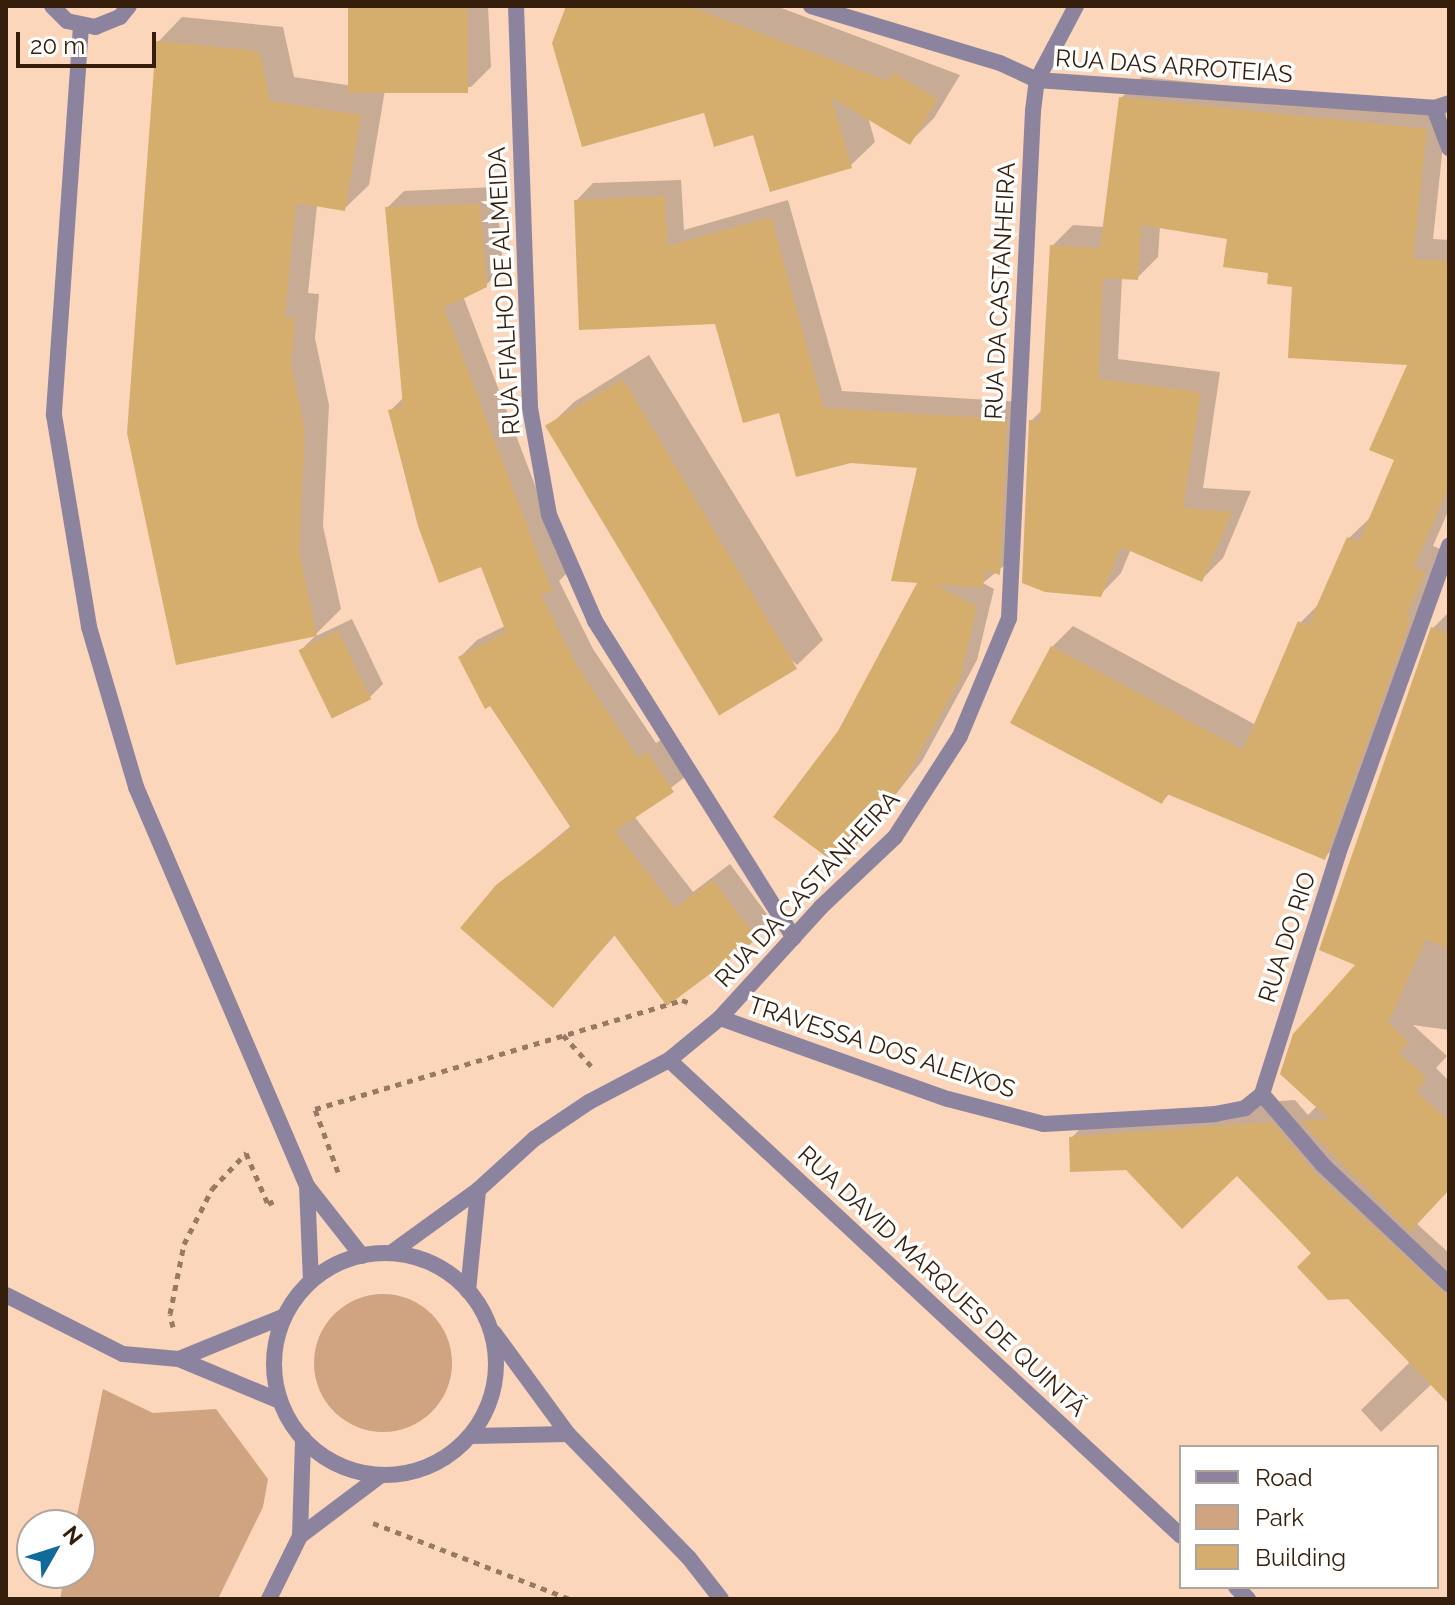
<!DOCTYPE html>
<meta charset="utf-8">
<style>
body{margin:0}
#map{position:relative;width:1455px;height:1605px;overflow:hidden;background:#fbd6ba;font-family:Raleway,sans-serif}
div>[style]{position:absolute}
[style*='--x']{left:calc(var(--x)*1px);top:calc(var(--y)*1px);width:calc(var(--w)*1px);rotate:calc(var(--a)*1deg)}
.green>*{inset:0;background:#d0a381}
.round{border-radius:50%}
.shadow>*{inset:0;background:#0003}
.building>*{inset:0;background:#d5ae6e;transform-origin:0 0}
.path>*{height:5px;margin-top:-2.5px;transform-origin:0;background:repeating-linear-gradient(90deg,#987a63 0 6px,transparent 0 12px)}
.minor>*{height:16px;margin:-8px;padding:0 8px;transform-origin:8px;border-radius:8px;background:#8c849f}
.tertiary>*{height:16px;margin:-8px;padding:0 8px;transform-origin:8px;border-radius:8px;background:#8c849f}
.tertiary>.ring{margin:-8px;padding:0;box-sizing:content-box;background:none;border:16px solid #8c849f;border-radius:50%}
span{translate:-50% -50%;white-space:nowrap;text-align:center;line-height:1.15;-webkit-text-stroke:7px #fff;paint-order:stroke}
.street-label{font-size:24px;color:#351e0b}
.frame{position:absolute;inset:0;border:8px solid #351e0b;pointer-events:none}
.legend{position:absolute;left:1179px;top:1445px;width:260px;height:144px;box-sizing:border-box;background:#fff;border:2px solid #aea59d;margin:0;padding:10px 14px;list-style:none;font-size:24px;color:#351e0b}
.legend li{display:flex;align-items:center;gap:16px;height:40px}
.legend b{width:40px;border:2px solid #aea59d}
.north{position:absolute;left:16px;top:1509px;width:80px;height:80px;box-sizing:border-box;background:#fff;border:2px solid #aea59d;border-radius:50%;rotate:51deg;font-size:22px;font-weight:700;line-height:32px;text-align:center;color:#351e0b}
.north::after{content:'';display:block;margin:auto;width:28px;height:36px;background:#106b9b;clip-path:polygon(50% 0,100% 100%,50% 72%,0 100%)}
.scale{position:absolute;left:16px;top:32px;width:140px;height:36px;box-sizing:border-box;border:4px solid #351e0b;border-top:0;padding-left:10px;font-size:24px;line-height:28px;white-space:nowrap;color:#351e0b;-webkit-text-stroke:6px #fff;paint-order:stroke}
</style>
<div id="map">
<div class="green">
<i class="round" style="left:314px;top:1294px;width:138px;height:138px"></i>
<i style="clip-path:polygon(103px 1389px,153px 1413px,216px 1409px,268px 1479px,263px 1507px,218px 1599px,60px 1599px,65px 1573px,80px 1573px,80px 1525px,75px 1525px)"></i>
</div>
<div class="shadow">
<i style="clip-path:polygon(350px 6px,488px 6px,491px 67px,471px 87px,385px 90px,369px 185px,344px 209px,317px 205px,308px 293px,319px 294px,315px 338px,329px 405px,323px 526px,341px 609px,316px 634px,158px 42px,182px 17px,283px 27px,294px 77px,353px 86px)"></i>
<i style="clip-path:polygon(568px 6px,776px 6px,960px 75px,934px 118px,910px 142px,868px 117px,875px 142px,850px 166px,706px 110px)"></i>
<i style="clip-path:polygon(1142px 77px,1447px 108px,1433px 239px,1449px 240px,1449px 509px,1433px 546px,1445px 551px,1345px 837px,1324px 858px,1170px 793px,1162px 802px,1052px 647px,1073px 626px,1256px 725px,1300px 623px,1322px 601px,1349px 538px,1370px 518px,1396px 459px,1410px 363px,1270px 271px,1229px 237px,1160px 226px,1158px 257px,1137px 278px,1122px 277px,1118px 359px,1220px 372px,1203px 488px,1251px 491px,1223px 558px,1202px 579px,1131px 549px,1121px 573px,1100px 595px,1031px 421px,1043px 409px,1052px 246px,1073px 225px,1104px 227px,1121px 98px)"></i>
<i style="clip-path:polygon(681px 180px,684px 230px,788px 200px,842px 391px,1024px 402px,1017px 555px,983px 583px,994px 589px,977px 660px,922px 761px,840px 865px,840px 732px,921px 581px,920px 466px,781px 411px,717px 322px,576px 201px,593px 183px)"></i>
<i style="clip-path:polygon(496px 187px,503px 268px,486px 285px,463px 296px,568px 572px,559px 581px,593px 649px,656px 743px,665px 737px,689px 774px,634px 816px,693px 892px,730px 864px,772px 921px,755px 938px,616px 934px,553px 1005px,497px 887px,572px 825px,460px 657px,477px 640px,505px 626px,483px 565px,391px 410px,404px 397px,387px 208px,404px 191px)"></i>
<i style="clip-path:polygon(649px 355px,823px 640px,797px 665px,548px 427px,574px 402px)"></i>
<i style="clip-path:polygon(1449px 612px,1449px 1030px,1413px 1025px,1447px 1056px,1436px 1068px,1449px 1081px,1449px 1189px,1416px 1223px,1449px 1253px,1449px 1392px,1437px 1379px,1381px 1432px,1361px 1410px,1411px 1361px,1237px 1173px,1126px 1168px,1071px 1138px,1094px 1115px,1295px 1100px,1308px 1115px,1317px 1106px,1358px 965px,1433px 628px)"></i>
<i style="clip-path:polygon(352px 619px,383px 684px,370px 697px,300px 651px,314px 637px)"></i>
</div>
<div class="building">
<i style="left:348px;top:6px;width:120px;height:87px"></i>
<i style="clip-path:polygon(566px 6px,688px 6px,888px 81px,893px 73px,938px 99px,910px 145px,831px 97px,852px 168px,770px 192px,753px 135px,714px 147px,704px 113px,582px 147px,552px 43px)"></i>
<i style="clip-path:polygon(156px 41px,259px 51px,270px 101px,361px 115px,345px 211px,296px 203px,285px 317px,295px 318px,291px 364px,305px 431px,299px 551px,317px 636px,176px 665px,127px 433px)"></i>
<i style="clip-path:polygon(1119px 97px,1427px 129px,1413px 259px,1449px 261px,1449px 486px,1414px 567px,1425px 572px,1406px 617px,1411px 619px,1325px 860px,1167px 794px,1162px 804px,1010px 723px,1051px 646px,1243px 750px,1298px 621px,1308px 626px,1347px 537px,1359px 542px,1394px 460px,1369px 450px,1407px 365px,1288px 358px,1292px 287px,1267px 284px,1268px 273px,1223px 267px,1227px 239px,1141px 225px,1138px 280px,1103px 278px,1098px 379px,1201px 392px,1183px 508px,1232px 512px,1202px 582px,1121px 547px,1101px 597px,1045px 592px,1022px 583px,1029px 420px,1040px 421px,1050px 245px,1100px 249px)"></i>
<i style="clip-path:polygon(665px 196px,667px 246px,771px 217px,824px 408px,1007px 419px,1000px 575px,986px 570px,982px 588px,935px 584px,977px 607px,960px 679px,905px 780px,840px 867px,773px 817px,838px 731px,917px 583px,891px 581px,917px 468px,851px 463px,796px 477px,779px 413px,743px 423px,715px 324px,579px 330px,574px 200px)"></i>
<i style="clip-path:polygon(480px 204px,487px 287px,444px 308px,552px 591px,541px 595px,577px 666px,638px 758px,647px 752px,674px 792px,615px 831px,675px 908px,713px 880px,757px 939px,667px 1006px,614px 935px,553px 1008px,460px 928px,496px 885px,571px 828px,490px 706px,485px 709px,458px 657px,506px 632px,481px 567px,439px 583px,418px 526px,388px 410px,403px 406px,385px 207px)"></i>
<i style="left:623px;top:379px;width:338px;height:91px;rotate:59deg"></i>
<i style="clip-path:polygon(1431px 627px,1449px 633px,1449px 949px,1426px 939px,1388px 1023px,1409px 1042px,1399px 1053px,1427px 1078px,1416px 1091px,1449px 1122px,1449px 1190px,1410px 1232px,1300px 1121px,1329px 1119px,1280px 1074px,1293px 1034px,1355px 965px,1319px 950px)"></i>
<i style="left:338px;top:631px;width:76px;height:44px;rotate:64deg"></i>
<i style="clip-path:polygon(1272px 1122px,1315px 1173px,1449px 1297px,1449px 1404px,1348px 1299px,1328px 1300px,1297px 1267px,1311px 1253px,1237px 1176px,1182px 1229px,1126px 1170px,1070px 1172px,1069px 1137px)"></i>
</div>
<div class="path">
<i style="--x:563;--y:1035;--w:43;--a:47.8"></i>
<i style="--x:338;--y:1172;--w:67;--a:-110.1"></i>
<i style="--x:315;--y:1109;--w:383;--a:-16.5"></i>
<i style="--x:682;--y:1000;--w:9;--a:21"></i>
<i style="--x:173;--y:1327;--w:13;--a:-103"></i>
<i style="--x:170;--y:1314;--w:71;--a:-78.7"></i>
<i style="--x:184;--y:1244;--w:62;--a:-63"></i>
<i style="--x:212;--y:1189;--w:50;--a:-46.6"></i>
<i style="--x:246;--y:1153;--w:56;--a:66.7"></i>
<i style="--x:268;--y:1204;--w:11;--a:-27"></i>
<i style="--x:373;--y:1523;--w:211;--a:21.1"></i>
</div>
<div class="minor">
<i style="--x:516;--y:6;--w:402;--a:88"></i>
<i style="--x:530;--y:408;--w:109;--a:79.9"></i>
<i style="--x:549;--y:515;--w:116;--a:66.5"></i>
<i style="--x:595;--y:621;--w:374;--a:57.9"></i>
<i style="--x:811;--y:6;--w:197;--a:16.8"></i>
<i style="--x:1000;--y:63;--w:41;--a:24.7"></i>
<i style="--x:1037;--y:80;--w:398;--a:4"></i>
<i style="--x:1434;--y:108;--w:16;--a:-18"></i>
<i style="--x:1434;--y:108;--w:43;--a:69.4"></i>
<i style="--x:720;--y:1018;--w:242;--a:19.6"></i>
<i style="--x:948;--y:1099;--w:99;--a:14.6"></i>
<i style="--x:1044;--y:1124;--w:171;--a:-3.3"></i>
<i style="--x:1215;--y:1114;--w:31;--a:-11"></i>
<i style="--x:1245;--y:1108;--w:22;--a:-39"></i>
<i style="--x:669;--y:1060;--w:699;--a:42.91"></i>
<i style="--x:1262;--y:1094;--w:252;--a:-72.4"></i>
<i style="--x:1338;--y:854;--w:328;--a:-70.2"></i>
<i style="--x:1262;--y:1094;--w:94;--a:49.3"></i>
<i style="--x:1323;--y:1165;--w:173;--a:43.4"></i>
<i style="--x:391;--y:1253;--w:107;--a:-35.9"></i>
<i style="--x:478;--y:1190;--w:76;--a:-42.3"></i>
<i style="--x:534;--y:1139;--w:66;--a:-33.9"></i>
<i style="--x:589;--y:1102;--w:90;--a:-27.7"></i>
<i style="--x:669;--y:1060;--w:66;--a:-39.5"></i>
<i style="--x:720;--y:1018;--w:150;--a:-47.7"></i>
<i style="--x:821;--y:907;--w:102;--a:-43.4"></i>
<i style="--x:895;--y:837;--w:120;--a:-57.2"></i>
<i style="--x:960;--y:736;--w:128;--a:-67.4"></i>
<i style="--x:1009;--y:618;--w:508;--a:-87.29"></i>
<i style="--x:1033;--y:111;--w:31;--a:-83"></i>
<i style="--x:1037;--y:80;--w:84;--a:-62.2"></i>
<i style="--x:468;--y:1291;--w:101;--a:-84.3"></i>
<i style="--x:6;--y:1295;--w:131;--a:26.8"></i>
<i style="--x:123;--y:1354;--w:56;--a:5.1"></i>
<i style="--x:179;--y:1359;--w:109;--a:22.6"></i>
<i style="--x:179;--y:1359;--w:114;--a:-22.1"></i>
<i style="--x:300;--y:1536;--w:100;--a:-36.9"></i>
<i style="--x:1236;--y:1587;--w:17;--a:45"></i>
<i style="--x:269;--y:1599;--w:70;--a:-63.8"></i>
<i style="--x:300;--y:1536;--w:98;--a:-88.2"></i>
</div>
<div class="tertiary">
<i style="--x:52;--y:6;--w:21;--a:45"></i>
<i style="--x:67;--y:21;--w:29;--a:12"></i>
<i style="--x:95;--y:27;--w:27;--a:-22"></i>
<i style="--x:120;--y:17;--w:14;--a:-51"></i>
<i style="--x:81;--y:26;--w:390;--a:94"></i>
<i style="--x:54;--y:415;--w:215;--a:80.6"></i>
<i style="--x:89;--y:627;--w:167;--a:73.6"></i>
<i style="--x:136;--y:787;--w:434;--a:66.8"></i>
<i style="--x:307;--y:1186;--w:89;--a:51.8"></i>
<i style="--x:307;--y:1186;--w:95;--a:87.6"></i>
<i class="ring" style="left:274px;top:1253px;width:206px;height:206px"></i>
<i style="--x:494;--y:1333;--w:125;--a:53.8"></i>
<i style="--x:568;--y:1434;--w:173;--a:45.7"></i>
<i style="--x:689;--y:1558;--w:52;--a:52"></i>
<i style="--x:471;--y:1436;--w:97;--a:-1.2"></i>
</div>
<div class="street-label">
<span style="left:1174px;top:66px;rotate:4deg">RUA DAS ARROTEIAS</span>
<span style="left:504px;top:291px;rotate:-93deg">RUA FIALHO DE ALMEIDA</span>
<span style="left:1000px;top:291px;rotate:-87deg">RUA DA CASTANHEIRA</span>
<span style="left:807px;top:889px;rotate:-47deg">RUA DA CASTANHEIRA</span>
<span style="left:1287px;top:937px;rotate:-72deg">RUA DO RIO</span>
<span style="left:882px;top:1047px;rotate:18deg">TRAVESSA DOS ALEIXOS</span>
<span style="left:942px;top:1281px;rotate:43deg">RUA DAVID MARQUES DE QUINTÃ</span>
</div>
<div class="frame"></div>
<ul class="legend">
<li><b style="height:10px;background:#8c849f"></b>Road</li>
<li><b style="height:22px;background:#d0a381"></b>Park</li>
<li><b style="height:22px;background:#d5ae6e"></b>Building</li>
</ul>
<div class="north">N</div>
<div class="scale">20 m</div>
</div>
